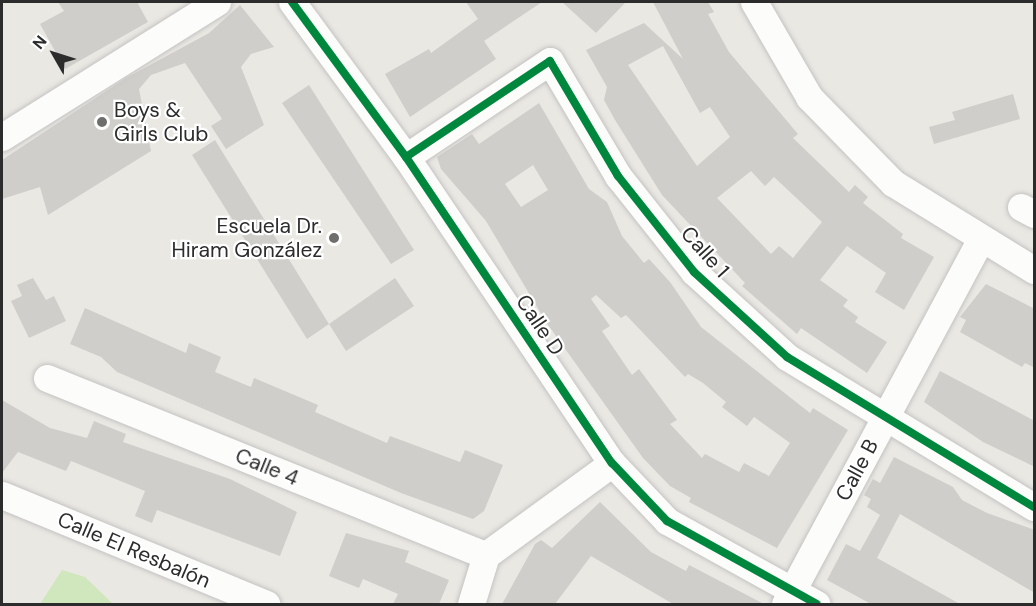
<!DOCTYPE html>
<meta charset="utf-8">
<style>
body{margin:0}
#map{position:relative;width:1036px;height:606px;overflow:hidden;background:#eae8e3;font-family:"DM Sans",sans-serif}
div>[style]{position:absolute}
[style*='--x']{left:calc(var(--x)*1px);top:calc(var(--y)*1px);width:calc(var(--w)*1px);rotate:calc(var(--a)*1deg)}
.pitch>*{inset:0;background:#d0e6bd}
.building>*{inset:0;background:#cfceca}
.roads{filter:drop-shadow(0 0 2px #c4c3c3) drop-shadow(0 0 2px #c4c3c3)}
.minor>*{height:27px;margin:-13.5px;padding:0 13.5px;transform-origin:13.5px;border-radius:13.5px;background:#fcfcfb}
.cycleway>*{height:8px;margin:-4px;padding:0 4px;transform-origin:4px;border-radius:4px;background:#00873e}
.dots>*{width:16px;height:16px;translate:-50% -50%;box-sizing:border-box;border:3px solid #fff;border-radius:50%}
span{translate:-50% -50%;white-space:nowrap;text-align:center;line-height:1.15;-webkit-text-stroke:4.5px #fff;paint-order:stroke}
.poi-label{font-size:21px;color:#2c2c2c}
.left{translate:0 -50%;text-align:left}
.right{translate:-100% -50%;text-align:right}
.street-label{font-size:21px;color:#2c2c2c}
.frame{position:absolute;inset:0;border:3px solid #2c2c2c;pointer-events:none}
.north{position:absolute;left:24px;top:24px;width:60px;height:60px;-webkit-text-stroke:4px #fff;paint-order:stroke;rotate:309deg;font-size:16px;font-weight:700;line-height:24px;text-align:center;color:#2c2c2c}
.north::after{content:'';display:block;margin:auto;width:21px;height:27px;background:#2c2c2c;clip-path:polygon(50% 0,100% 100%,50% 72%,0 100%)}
</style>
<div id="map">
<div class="pitch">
<i style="clip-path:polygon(62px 570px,85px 577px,113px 604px,40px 604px)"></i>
</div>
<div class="building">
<i style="clip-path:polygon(58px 2px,137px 2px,148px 22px,65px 69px,40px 24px,64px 11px)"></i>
<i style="clip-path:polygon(466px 2px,542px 2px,484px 41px,496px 59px,410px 117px,385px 74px,429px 49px,431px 53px,478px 19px)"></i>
<i style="clip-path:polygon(562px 2px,626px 2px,596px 33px)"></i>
<i style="clip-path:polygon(evenodd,653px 2px,708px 2px,714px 12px,708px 14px,729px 52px,798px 134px,793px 138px,849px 192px,855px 185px,868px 197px,863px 203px,903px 234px,901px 238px,934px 257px,904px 310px,875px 292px,886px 273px,847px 246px,820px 280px,848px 300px,843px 306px,858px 317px,855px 322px,887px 342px,867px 373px,801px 328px,797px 334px,742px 286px,745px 283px,662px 195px,615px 120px,604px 100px,607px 87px,586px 50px,644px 23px,683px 59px,653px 2px,663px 46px,700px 113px,710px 107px,730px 137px,697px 166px,628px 65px,663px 46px,653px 2px,751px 171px,765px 186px,774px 177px,822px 222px,793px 258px,779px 246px,771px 254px,717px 198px,751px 171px)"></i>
<i style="clip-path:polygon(240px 5px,274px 47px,251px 54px,241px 67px,264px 125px,226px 149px,211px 126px,222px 119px,185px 63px,151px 75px,139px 89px,151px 151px,48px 215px,40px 187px,2px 199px,2px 160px,126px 78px,209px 33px)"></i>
<i style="clip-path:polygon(309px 85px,414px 250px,391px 264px,282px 103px)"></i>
<i style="clip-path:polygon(1013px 94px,1020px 119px,934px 144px,929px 127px,955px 120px,952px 112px)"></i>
<i style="clip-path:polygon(evenodd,539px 103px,589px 189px,607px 202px,622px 236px,644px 263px,649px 259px,670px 282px,701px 327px,810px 413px,813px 408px,848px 430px,777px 548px,689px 502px,691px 498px,670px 486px,643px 458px,546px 322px,486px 221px,441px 169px,437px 157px,472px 134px,479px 144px,539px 103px,533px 165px,548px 190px,521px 207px,505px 184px,533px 165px,539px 103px,596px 295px,621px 318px,626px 315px,685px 377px,688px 374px,703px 383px,726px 402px,722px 407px,747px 426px,754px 417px,790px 443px,769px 476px,744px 463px,739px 472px,705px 454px,702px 458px,670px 424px,677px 420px,639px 369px,632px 375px,602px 331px,610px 326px,591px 299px,596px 295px)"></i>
<i style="clip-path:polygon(215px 140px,329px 324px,395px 278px,414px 306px,346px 351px,329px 324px,307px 339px,192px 155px)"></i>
<i style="clip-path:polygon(33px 278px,46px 300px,54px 296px,66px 321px,29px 338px,11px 301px,22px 296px,17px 285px)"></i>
<i style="clip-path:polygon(986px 284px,1035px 309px,1035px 368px,1025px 363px,1022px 367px,960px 332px,966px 320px,960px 317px)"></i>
<i style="clip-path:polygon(85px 308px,186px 353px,189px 343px,221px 357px,215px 372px,251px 387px,254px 378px,318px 405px,315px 412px,387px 443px,390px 436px,460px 462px,465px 450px,503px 465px,484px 511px,473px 519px,401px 493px,117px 372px,101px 357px,70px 344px)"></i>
<i style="clip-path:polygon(940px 371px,1035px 421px,1035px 467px,983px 442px,924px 402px)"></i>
<i style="clip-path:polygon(2px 400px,50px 428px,87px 438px,94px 421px,126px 434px,123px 442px,230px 479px,297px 512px,280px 556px,157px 510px,152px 523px,135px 516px,145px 491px,71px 461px,66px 471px,18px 452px,2px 473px)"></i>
<i style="clip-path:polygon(894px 457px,953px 487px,962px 500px,987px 513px,1035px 530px,1035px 593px,900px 514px,877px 558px,960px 604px,871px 604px,827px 580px,846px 544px,860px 551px,880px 515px,867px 507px,871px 499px,864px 495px,873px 479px,880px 483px)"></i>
<i style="clip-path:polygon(600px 502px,651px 552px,686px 571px,689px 565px,764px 604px,673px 604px,591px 556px,555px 604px,502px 604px,535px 544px,541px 540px,552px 548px)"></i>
<i style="clip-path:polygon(346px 533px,409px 551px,405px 562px,449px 580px,439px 604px,393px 604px,398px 594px,363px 579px,359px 588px,329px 576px)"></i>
</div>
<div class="roads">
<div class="minor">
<i style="--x:292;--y:2;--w:192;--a:53.7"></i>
<i style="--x:406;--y:157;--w:369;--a:56.1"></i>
<i style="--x:612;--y:463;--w:80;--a:46.5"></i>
<i style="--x:667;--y:521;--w:171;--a:29"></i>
<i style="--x:754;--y:2;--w:110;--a:59.9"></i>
<i style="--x:809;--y:97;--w:120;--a:45.7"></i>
<i style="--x:893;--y:183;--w:166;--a:31.7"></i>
<i style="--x:2;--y:137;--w:254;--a:-32.1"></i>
<i style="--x:406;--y:157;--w:173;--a:-33.7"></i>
<i style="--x:550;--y:61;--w:134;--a:59.4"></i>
<i style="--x:618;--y:176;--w:122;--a:51.6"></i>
<i style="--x:694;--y:272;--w:126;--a:42.4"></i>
<i style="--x:787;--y:357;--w:289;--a:31.3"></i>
<i style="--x:1021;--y:207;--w:15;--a:28"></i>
<i style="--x:47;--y:378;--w:473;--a:22"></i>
<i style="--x:2;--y:495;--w:286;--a:22.4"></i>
<i style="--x:486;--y:555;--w:156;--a:-36.1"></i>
<i style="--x:471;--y:604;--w:51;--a:-73"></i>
<i style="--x:785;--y:604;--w:413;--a:-61.8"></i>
</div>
</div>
<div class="cycleway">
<i style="--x:292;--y:2;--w:192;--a:53.7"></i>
<i style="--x:406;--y:157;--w:369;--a:56.1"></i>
<i style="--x:612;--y:463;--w:80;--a:46.5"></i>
<i style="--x:667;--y:521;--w:171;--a:29"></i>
<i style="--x:406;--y:157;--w:173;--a:-33.7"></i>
<i style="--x:550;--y:61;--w:134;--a:59.4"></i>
<i style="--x:618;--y:176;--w:122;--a:51.6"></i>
<i style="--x:694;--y:272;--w:126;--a:42.4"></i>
<i style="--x:787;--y:357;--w:289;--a:31.3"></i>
</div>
<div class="dots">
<i style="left:102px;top:122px;background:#6e6e6c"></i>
<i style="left:334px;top:238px;background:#6e6e6c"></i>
</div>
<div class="poi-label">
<span class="left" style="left:114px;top:122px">Boys &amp;<br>Girls Club</span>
<span class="right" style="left:322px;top:238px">Escuela Dr.<br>Hiram González</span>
</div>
<div class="street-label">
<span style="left:705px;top:252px;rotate:48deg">Calle 1</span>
<span style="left:540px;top:325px;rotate:56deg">Calle D</span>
<span style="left:267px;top:467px;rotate:22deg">Calle 4</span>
<span style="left:857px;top:470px;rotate:-62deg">Calle B</span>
<span style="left:134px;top:550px;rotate:23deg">Calle El Resbalón</span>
</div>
<div class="frame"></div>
<div class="north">N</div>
</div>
